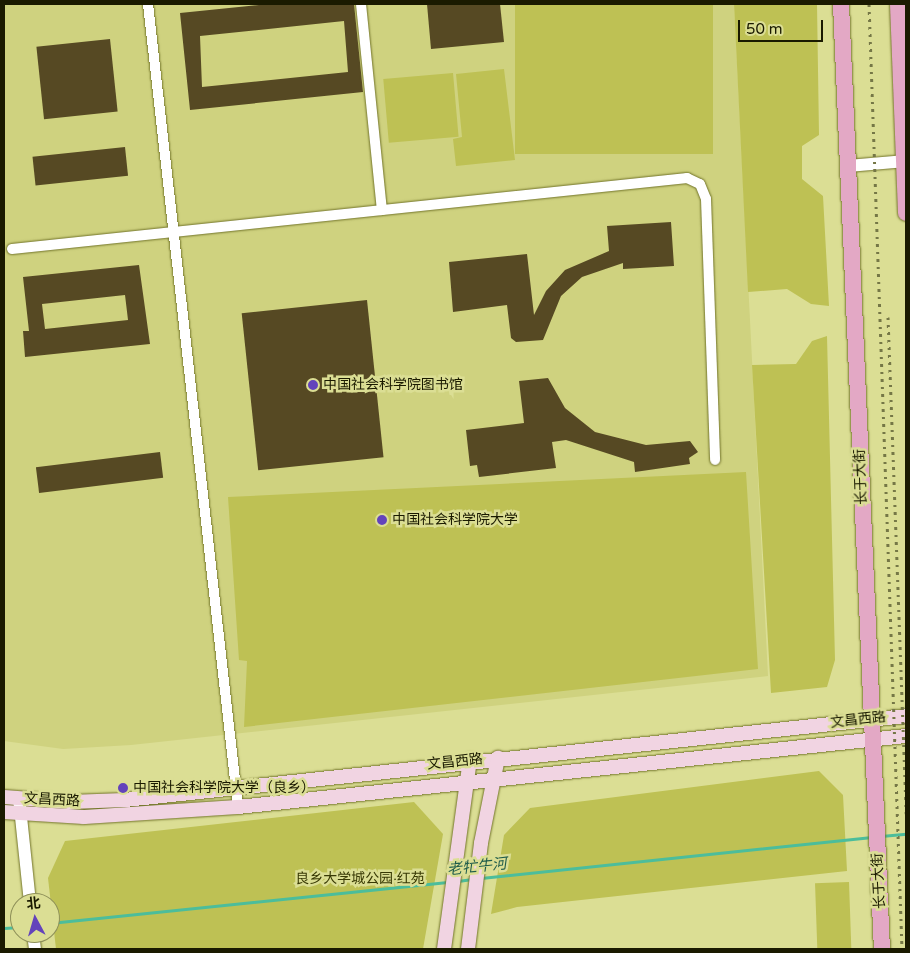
<!DOCTYPE html>
<meta charset="utf-8">
<style>
body{margin:0}
#map{position:relative;width:910px;height:953px;overflow:hidden;background:#dbde94;font-family:"Varela Round","Noto Sans SC",sans-serif}
div>[style]{position:absolute}
[style*='--x']{left:calc(var(--x)*1px);top:calc(var(--y)*1px);width:calc(var(--w)*1px);rotate:calc(var(--a)*1deg)}
.built>*{inset:0;background:#cfd27f}
.green>*{inset:0;background:#bec154;transform-origin:0 0}
.stream>*{height:3px;margin:-1.5px;padding:0 1.5px;transform-origin:1.5px;border-radius:1.5px;background:#4cbd9b}
.building>*{inset:0;background:#564923;transform-origin:0 0}
.roads{filter:drop-shadow(0 0 1px #72742a) drop-shadow(0 0 1px #72742a)}
.minor>*{height:10px;margin:-5px;padding:0 5px;transform-origin:5px;border-radius:5px;background:#fff}
.tertiary>*{height:12px;margin:-6px;padding:0 6px;transform-origin:6px;border-radius:6px;background:#fff}
.secondary>*{height:14px;margin:-7px;padding:0 7px;transform-origin:7px;border-radius:7px;background:#f1d4e2}
.primary>*{height:16px;margin:-8px;padding:0 8px;transform-origin:8px;border-radius:8px;background:#e3a8c5}
.rail>*{height:3px;margin-top:-1.5px;transform-origin:0;background:repeating-linear-gradient(90deg,#757746 0 2.5px,transparent 0 7.5px)}
.dots>*{width:14px;height:14px;translate:-50% -50%;box-sizing:border-box;border:2px solid #dbde94;border-radius:50%}
span{translate:-50% -50%;white-space:nowrap;text-align:center;line-height:1.15;-webkit-text-stroke:5px #dbde94;paint-order:stroke}
.poi-label{font-size:14px;color:#1a1a00}
.left{translate:0 -50%;text-align:left}
.street-label{font-size:14px;color:#1a1a00}
.park-label{font-size:14px;color:#383904}
.water-label{font-size:15px;color:#1f5c4a;font-style:italic}
.frame{position:absolute;inset:0;border:5px solid #1a1a00;pointer-events:none}
.north{position:absolute;left:10px;top:893px;width:50px;height:50px;box-sizing:border-box;background:#dbde94;border:1px solid #8e9059;border-radius:50%;rotate:354deg;font-size:14px;font-weight:700;line-height:20px;text-align:center;color:#1a1a00}
.north::after{content:'';display:block;margin:auto;width:18px;height:22px;background:#6343bb;clip-path:polygon(50% 0,100% 100%,50% 72%,0 100%)}
.scale{position:absolute;left:738px;top:20px;width:85px;height:22px;box-sizing:border-box;border:2px solid #1a1a00;border-top:0;padding-left:6px;font-size:15px;line-height:18px;white-space:nowrap;color:#1a1a00;-webkit-text-stroke:4px #dbde94;paint-order:stroke}
</style>
<div id="map">
<div class="built">
<i style="clip-path:polygon(4px 4px,734px 4px,768px 676px,131px 745px,63px 749px,4px 741px)"></i>
</div>
<div class="green">
<i style="left:515px;top:4px;width:198px;height:150px"></i>
<i style="clip-path:polygon(734px 4px,817px 4px,819px 135px,802px 146px,802px 179px,823px 196px,829px 306px,811px 304px,787px 289px,748px 292px)"></i>
<i style="clip-path:polygon(504px 69px,515px 160px,456px 166px,453px 139px,462px 137px,456px 74px)"></i>
<i style="left:453px;top:73px;width:64px;height:70px;rotate:85deg"></i>
<i style="clip-path:polygon(827px 336px,835px 660px,827px 687px,771px 693px,752px 365px,796px 364px,812px 341px)"></i>
<i style="clip-path:polygon(746px 472px,758px 669px,244px 727px,247px 661px,239px 660px,228px 497px)"></i>
<i style="clip-path:polygon(819px 771px,843px 795px,847px 871px,517px 907px,491px 914px,504px 835px,530px 808px)"></i>
<i style="clip-path:polygon(414px 802px,443px 834px,423px 949px,56px 949px,48px 878px,65px 841px)"></i>
<i style="left:849px;top:882px;width:67px;height:34px;rotate:88deg"></i>
</div>
<div class="stream">
<i style="--x:881;--y:836;--w:25;--a:-5"></i>
<i style="--x:481;--y:878;--w:393;--a:-6"></i>
<i style="--x:458;--y:881;--w:14;--a:-8"></i>
<i style="--x:50;--y:923;--w:402;--a:-5.9"></i>
<i style="--x:4;--y:928;--w:16;--a:-4"></i>
</div>
<div class="building">
<i style="clip-path:polygon(evenodd,269px 4px,354px 4px,363px 92px,190px 110px,180px 13px,269px 4px,344px 21px,348px 72px,202px 87px,200px 36px,344px 21px)"></i>
<i style="clip-path:polygon(427px 4px,500px 4px,504px 42px,431px 49px)"></i>
<i style="left:110px;top:39px;width:73px;height:74px;rotate:84deg"></i>
<i style="left:125px;top:147px;width:29px;height:93px;rotate:84deg"></i>
<i style="clip-path:polygon(671px 222px,674px 266px,623px 269px,623px 263px,582px 277px,561px 296px,543px 340px,516px 342px,511px 338px,507px 305px,453px 312px,449px 262px,527px 254px,534px 315px,546px 291px,565px 270px,609px 251px,607px 226px)"></i>
<i style="clip-path:polygon(evenodd,139px 265px,150px 344px,25px 357px,23px 331px,29px 331px,23px 277px,139px 265px,125px 295px,128px 320px,45px 329px,42px 304px,125px 295px)"></i>
<i style="left:367px;top:300px;width:158px;height:126px;rotate:84deg"></i>
<i style="clip-path:polygon(548px 378px,565px 408px,595px 432px,646px 445px,690px 441px,698px 452px,689px 458px,690px 464px,635px 472px,634px 462px,566px 440px,552px 442px,556px 468px,479px 477px,477px 465px,470px 466px,466px 430px,524px 423px,519px 381px)"></i>
<i style="left:160px;top:452px;width:26px;height:125px;rotate:83deg"></i>
</div>
<div class="roads">
<div class="minor">
<i style="--x:148;--y:4;--w:808;--a:83.6"></i>
<i style="--x:361;--y:4;--w:207;--a:84.2"></i>
<i style="--x:12;--y:249;--w:679;--a:-6"></i>
<i style="--x:687;--y:178;--w:14;--a:25"></i>
<i style="--x:700;--y:184;--w:16;--a:68"></i>
<i style="--x:706;--y:199;--w:261;--a:88"></i>
</div>
<div class="tertiary">
<i style="--x:848;--y:166;--w:58;--a:-4.9"></i>
<i style="--x:19;--y:798;--w:106;--a:84"></i>
<i style="--x:33;--y:933;--w:16;--a:83"></i>
</div>
<div class="secondary">
<i style="--x:4;--y:797;--w:66;--a:4.3"></i>
<i style="--x:70;--y:802;--w:55;--a:-2.1"></i>
<i style="--x:125;--y:800;--w:786;--a:-6.14"></i>
<i style="--x:4;--y:812;--w:80;--a:3.6"></i>
<i style="--x:84;--y:817;--w:154;--a:-3.7"></i>
<i style="--x:238;--y:807;--w:672;--a:-6.07"></i>
<i style="--x:444;--y:949;--w:191;--a:-82.2"></i>
<i style="--x:468;--y:949;--w:107;--a:-83"></i>
<i style="--x:481;--y:843;--w:87;--a:-78.7"></i>
</div>
<div class="primary">
<i style="--x:841;--y:4;--w:946;--a:87.52"></i>
<i style="--x:898;--y:4;--w:209;--a:87.8"></i>
</div>
</div>
<div class="rail">
<i style="--x:869;--y:4;--w:946;--a:88"></i>
<i style="--x:888;--y:317;--w:497;--a:87.9"></i>
</div>
<div class="dots">
<i style="left:313px;top:385px;background:#6343bb"></i>
<i style="left:382px;top:520px;background:#6343bb"></i>
<i style="left:123px;top:788px;background:#6343bb"></i>
</div>
<div class="poi-label">
<span class="left" style="left:323px;top:385px">中国社会科学院图书馆</span>
<span class="left" style="left:392px;top:520px">中国社会科学院大学</span>
<span class="left" style="left:133px;top:788px">中国社会科学院大学（良乡）</span>
</div>
<div class="street-label">
<span style="left:861px;top:477px;rotate:-92deg">长于大街</span>
<span style="left:858px;top:720px;rotate:-6deg">文昌西路</span>
<span style="left:455px;top:762px;rotate:-6deg">文昌西路</span>
<span style="left:52px;top:800px;rotate:3deg">文昌西路</span>
<span style="left:879px;top:881px;rotate:-93deg">长于大街</span>
</div>
<div class="park-label">
<span style="left:360px;top:879px">良乡大学城公园·红苑</span>
</div>
<div class="water-label">
<span style="left:477px;top:867px;rotate:-6deg">老牤牛河</span>
</div>
<div class="frame"></div>
<div class="north">北</div>
<div class="scale">50 m</div>
</div>
